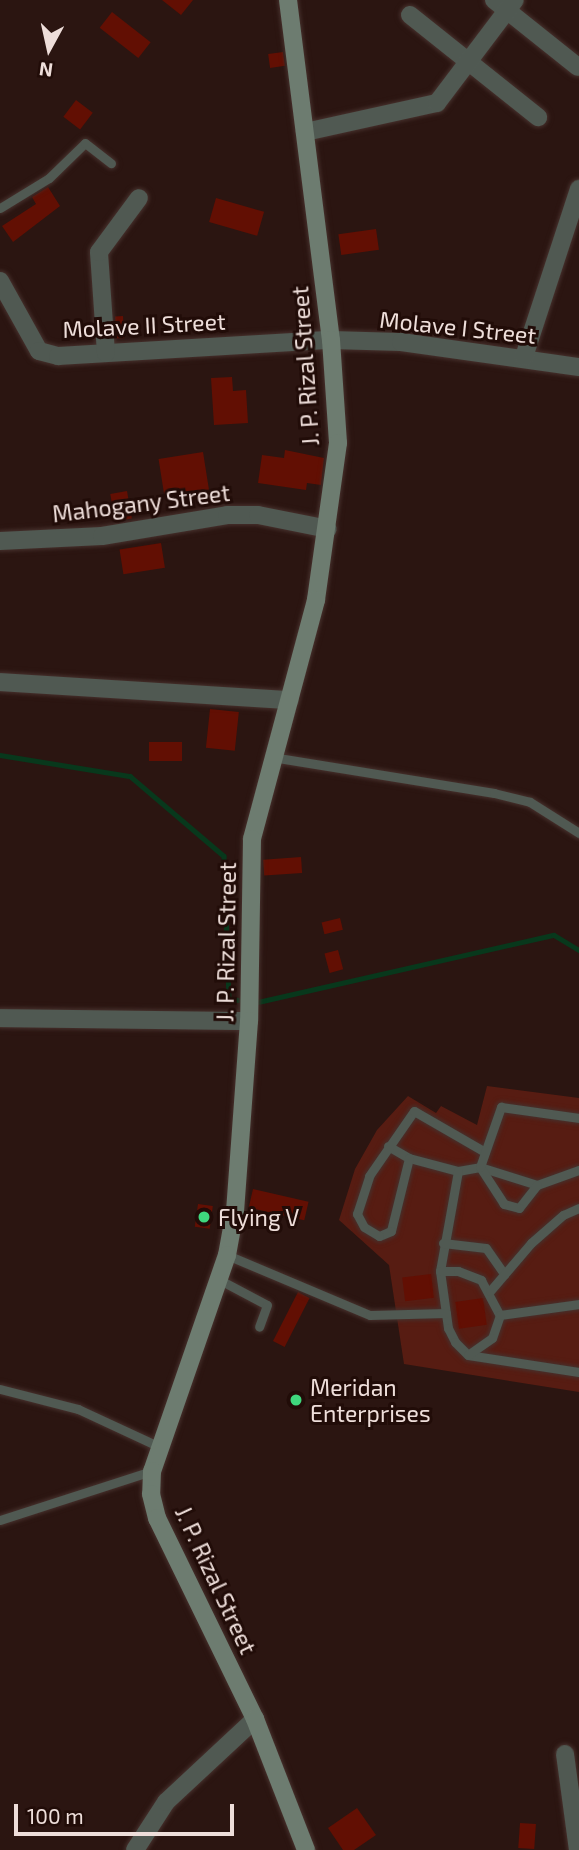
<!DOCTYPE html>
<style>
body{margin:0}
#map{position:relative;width:579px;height:1850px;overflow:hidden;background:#2b1511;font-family:"Exo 2",sans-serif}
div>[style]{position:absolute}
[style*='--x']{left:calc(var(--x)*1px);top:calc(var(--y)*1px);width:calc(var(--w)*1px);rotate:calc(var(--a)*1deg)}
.green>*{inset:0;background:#571c12}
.stream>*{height:4.5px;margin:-2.25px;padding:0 2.25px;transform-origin:2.25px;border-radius:2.25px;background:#08381c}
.building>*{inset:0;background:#620f03;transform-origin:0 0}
.roads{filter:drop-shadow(0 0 2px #46312d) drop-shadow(0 0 2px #46312d)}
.service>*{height:9px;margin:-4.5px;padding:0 4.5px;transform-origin:4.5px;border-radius:4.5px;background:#505952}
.minor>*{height:18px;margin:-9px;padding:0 9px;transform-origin:9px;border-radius:9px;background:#505952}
.secondary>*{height:18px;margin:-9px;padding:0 9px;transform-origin:9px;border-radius:9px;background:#6d7c70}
.dots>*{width:19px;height:19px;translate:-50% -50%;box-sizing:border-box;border:4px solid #210c08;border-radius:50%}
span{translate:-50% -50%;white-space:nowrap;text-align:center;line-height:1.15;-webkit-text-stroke:6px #210c08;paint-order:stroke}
.street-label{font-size:23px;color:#eededa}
.poi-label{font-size:23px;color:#eededa}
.left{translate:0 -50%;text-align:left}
.north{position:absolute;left:14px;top:14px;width:70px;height:70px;-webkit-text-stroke:5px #210c08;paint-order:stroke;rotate:188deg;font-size:19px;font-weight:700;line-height:28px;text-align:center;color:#eededa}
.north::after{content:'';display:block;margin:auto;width:24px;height:32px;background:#eededa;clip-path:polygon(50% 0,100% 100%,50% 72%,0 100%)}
.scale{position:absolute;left:14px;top:1804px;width:220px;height:32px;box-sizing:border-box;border:4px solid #eededa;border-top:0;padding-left:9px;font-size:21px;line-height:24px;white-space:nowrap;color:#eededa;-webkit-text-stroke:5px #210c08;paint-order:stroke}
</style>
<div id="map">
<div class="green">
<i style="clip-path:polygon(487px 1086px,579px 1098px,579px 1392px,404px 1364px,389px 1265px,339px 1220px,355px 1169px,377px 1130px,408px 1096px,436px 1113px,441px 1106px,477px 1125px)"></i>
</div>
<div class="stream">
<i style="--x:0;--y:755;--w:132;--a:9.2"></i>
<i style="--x:130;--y:776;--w:123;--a:40.4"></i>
<i style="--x:224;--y:856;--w:143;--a:88"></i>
<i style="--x:229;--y:999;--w:9;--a:6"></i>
<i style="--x:258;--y:1002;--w:303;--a:-12.8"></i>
<i style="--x:554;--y:935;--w:29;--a:31"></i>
</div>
<div class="building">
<i style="clip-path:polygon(162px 0,193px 0,181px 15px)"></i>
<i style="left:112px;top:12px;width:49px;height:20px;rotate:38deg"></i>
<i style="left:283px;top:52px;width:14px;height:15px;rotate:82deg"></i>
<i style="left:76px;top:100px;width:21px;height:21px;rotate:37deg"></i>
<i style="clip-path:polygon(48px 187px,60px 206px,13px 242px,2px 226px,36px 204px,32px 197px)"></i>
<i style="left:216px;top:198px;width:50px;height:25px;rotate:16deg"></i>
<i style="left:376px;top:229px;width:21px;height:38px;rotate:82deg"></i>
<i style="left:123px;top:316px;width:22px;height:8px;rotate:87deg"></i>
<i style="clip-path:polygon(232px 377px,233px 391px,246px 390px,248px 423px,214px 425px,211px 378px)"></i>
<i style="clip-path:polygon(285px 450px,324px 458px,321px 485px,307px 483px,306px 490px,258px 483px,262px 455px,284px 458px)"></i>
<i style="left:203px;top:452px;width:38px;height:45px;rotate:81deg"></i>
<i style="left:127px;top:491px;width:28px;height:17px;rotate:80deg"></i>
<i style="left:161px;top:543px;width:25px;height:42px;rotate:81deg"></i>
<i style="left:210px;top:709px;width:29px;height:39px;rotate:6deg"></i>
<i style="left:149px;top:742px;width:33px;height:19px"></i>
<i style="left:301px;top:857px;width:16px;height:38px;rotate:86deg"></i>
<i style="left:340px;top:918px;width:12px;height:19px;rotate:76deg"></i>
<i style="left:338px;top:950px;width:20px;height:14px;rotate:75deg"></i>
<i style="left:253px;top:1189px;width:57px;height:19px;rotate:13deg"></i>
<i style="left:198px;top:1204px;width:15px;height:23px;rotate:8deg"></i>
<i style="left:431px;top:1274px;width:24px;height:29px;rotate:83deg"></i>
<i style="left:298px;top:1292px;width:13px;height:55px;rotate:27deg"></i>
<i style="left:483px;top:1298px;width:27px;height:28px;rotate:82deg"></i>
<i style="clip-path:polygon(357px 1808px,376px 1835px,354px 1850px,343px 1850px,328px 1828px)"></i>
<i style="left:520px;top:1823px;width:16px;height:25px;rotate:4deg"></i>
</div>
<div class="roads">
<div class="service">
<i style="--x:0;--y:208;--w:57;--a:-31.5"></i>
<i style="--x:49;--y:178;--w:50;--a:-44.2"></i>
<i style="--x:85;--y:143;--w:33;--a:38"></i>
<i style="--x:272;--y:757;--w:225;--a:9.2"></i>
<i style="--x:494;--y:793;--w:37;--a:14"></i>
<i style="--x:530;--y:802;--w:58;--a:32.3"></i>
<i style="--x:388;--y:1146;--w:24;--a:30"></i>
<i style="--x:409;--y:1158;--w:51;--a:14.9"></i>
<i style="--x:458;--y:1171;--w:22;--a:-10"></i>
<i style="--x:480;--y:1167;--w:60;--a:17.5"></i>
<i style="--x:537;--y:1185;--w:45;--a:-19.7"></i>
<i style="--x:409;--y:1158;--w:75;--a:103.9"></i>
<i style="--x:391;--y:1231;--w:13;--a:157"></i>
<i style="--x:379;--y:1236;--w:17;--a:-149"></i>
<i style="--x:364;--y:1227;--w:15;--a:-118"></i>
<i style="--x:357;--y:1214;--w:40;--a:-72"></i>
<i style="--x:369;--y:1176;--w:79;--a:-55.3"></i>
<i style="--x:414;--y:1111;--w:82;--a:30"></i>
<i style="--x:458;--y:1171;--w:102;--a:100.2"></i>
<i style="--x:440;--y:1271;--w:58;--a:82"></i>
<i style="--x:448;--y:1328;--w:16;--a:63"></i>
<i style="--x:455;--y:1342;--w:18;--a:45"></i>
<i style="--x:468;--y:1355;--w:112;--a:8.7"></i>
<i style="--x:537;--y:1185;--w:29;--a:128"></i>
<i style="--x:519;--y:1208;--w:16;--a:-165"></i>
<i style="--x:504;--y:1204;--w:44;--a:-123"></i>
<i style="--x:480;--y:1167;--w:64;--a:-70.7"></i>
<i style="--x:501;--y:1107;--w:79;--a:8"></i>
<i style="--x:443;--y:1243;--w:43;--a:6.6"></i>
<i style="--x:486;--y:1248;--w:32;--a:55"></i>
<i style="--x:227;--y:1255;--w:155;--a:22.8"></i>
<i style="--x:370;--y:1315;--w:76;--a:-1.5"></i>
<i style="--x:440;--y:1271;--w:18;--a:0"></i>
<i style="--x:458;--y:1271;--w:25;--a:21"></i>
<i style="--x:481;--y:1280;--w:40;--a:62"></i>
<i style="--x:500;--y:1315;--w:24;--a:109"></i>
<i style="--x:492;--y:1338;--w:29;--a:145"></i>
<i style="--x:218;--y:1279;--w:55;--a:28"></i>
<i style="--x:267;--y:1305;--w:23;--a:110"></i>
<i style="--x:490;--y:1291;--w:63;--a:-49.5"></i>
<i style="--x:531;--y:1243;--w:43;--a:-41.2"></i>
<i style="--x:563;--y:1215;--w:17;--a:-24"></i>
<i style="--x:500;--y:1315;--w:80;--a:-7.9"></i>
<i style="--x:0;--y:1389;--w:81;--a:14.4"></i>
<i style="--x:78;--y:1409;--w:90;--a:24.9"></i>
<i style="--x:0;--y:1520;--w:160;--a:-17.9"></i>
</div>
<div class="minor">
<i style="--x:494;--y:0;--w:107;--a:38.6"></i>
<i style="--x:410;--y:15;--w:164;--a:38.6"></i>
<i style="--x:305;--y:132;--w:135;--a:-12.4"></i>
<i style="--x:437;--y:103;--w:129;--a:-52.9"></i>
<i style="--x:0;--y:281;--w:80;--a:60.9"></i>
<i style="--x:39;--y:351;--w:20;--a:15"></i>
<i style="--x:58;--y:356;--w:273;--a:-3.4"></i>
<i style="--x:331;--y:340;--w:70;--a:1.6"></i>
<i style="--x:401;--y:342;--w:180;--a:8"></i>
<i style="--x:106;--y:353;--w:101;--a:-94"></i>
<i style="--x:99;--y:252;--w:67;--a:-53.5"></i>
<i style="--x:524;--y:357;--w:177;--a:-71.9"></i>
<i style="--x:0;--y:541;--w:102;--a:-2.8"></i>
<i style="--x:102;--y:536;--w:127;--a:-9.5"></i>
<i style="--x:227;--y:515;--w:31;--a:0"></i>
<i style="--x:258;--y:515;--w:71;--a:11.3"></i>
<i style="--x:0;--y:682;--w:290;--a:3.6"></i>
<i style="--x:0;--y:1018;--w:249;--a:0.7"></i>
<i style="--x:565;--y:1754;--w:97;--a:82.3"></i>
<i style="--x:135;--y:1850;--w:57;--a:-57.1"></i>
<i style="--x:166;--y:1802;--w:122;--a:-43"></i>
</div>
<div class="secondary">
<i style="--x:288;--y:0;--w:343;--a:82.8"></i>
<i style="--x:331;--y:340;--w:103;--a:86.1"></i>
<i style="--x:338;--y:443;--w:159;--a:98"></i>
<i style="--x:316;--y:600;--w:247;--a:105"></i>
<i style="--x:252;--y:839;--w:182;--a:90.9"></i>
<i style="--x:249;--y:1021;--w:191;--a:94.2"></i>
<i style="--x:235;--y:1211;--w:45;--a:100.3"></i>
<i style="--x:227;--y:1255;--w:229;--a:109.1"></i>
<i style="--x:152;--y:1471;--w:23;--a:92"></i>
<i style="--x:151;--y:1494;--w:25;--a:76"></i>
<i style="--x:157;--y:1518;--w:224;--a:64"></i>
<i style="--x:255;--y:1719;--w:141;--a:68.7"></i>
</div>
</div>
<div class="dots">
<i style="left:204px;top:1217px;background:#3fd77d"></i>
<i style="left:296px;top:1400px;background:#3fd77d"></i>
</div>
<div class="street-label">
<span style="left:144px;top:325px;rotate:-3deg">Molave II Street</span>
<span style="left:458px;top:327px;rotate:6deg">Molave I Street</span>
<span style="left:305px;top:366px;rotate:-94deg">J. P. Rizal Street</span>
<span style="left:141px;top:503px;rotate:-7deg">Mahogany Street</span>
<span style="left:226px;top:942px;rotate:-89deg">J. P. Rizal Street</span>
<span style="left:216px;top:1580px;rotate:65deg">J. P. Rizal Street</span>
</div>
<div class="poi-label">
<span class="left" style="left:218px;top:1217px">Flying V</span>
<span class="left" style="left:310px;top:1400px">Meridan<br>Enterprises</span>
</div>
<div class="north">N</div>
<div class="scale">100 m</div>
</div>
